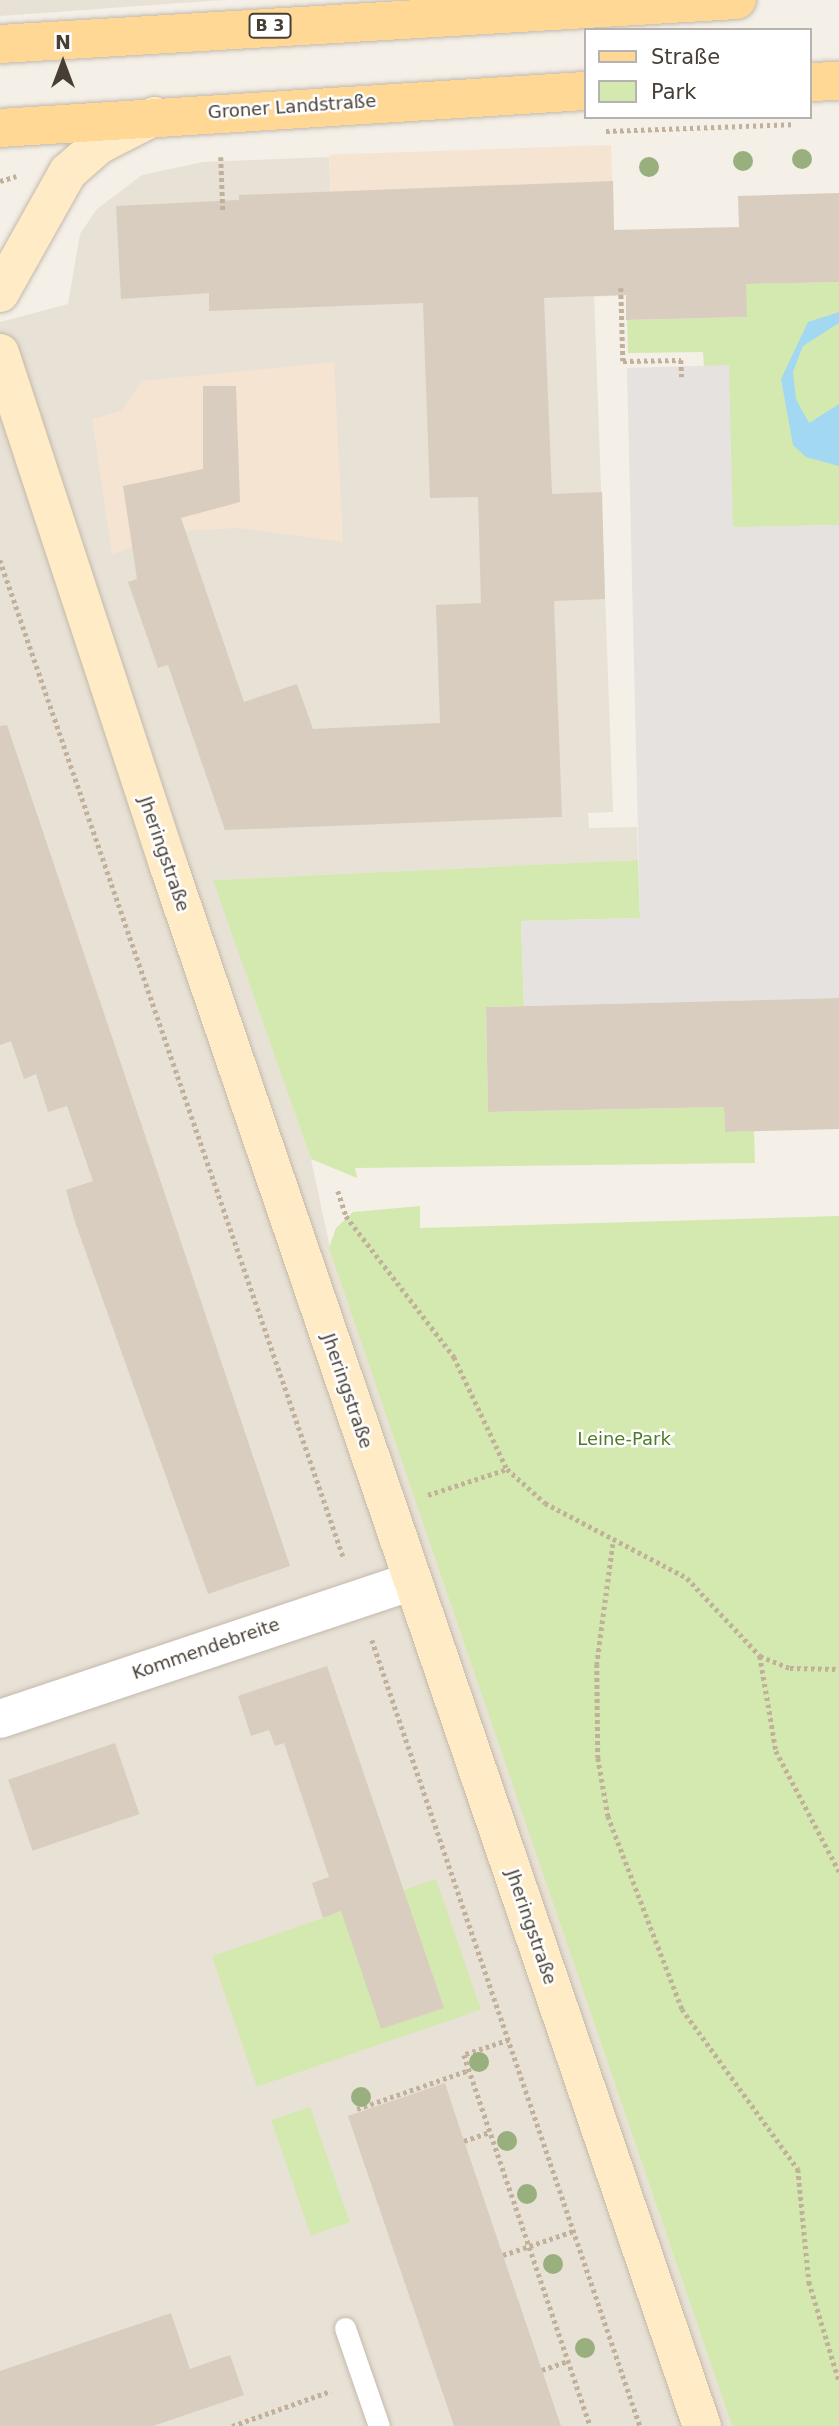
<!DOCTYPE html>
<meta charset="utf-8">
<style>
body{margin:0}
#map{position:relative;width:839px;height:2426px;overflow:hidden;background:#f4efe7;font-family:"DejaVu Sans",sans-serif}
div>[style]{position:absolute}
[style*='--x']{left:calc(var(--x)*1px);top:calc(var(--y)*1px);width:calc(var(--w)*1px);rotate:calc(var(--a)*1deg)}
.residential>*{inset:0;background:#e8e1d5}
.commercial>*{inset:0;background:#f6e4d2;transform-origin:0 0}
.green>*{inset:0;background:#d4e9af;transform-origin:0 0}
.parking>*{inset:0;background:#e5e2df}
.water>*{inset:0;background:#a2d8f2}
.building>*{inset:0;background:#d9cdbf;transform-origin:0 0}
.path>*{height:4.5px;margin-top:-2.25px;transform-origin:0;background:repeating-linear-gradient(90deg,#c2b19a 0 3.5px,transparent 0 7px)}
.roads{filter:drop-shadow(0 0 2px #c3b9ac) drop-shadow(0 0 2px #c3b9ac)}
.service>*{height:21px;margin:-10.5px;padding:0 10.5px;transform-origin:10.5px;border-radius:10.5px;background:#fff}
.minor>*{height:38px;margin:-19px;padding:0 19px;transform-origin:19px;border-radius:19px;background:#fff}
.secondary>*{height:38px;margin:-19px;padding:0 19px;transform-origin:19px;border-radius:19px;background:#ffecc6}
.primary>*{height:38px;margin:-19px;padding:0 19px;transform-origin:19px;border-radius:19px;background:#ffd895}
.trees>*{width:20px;height:20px;margin:-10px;border-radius:50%;background:#99af7d}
span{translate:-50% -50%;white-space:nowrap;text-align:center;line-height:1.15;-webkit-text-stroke:5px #fff;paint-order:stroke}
.shield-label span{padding:2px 5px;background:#fff;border:2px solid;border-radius:5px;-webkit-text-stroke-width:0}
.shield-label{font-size:16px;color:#473f36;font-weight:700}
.street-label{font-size:18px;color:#473f36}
.park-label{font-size:18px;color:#4e7b27}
.legend{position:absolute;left:584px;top:28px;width:228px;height:91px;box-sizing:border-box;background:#fff;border:2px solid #b5b2af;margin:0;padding:9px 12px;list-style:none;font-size:21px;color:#473f36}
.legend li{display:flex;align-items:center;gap:14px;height:35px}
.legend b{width:35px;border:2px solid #b5b2af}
.north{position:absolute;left:28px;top:28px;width:70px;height:70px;-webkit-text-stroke:5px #fff;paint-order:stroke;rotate:0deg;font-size:19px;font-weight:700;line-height:28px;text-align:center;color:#473f36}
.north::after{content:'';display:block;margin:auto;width:24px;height:32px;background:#473f36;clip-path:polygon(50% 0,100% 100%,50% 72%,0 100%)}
</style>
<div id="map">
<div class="residential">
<i style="clip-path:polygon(0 0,222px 0,0 16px)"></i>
<i style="clip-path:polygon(329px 157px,335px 306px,594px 296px,613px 812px,588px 813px,589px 828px,637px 827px,638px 860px,214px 880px,311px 1159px,330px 1248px,732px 2426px,0 2426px,0 322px,68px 304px,80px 234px,97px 209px,142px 175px,203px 162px)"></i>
</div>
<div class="commercial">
<i style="left:611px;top:145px;width:151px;height:282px;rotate:88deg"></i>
<i style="clip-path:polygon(334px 362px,343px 542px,239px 528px,179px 531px,112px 554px,92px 419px,121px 411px,142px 381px)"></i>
</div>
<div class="green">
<i style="clip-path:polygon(839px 282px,839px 525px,707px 528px,713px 371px,704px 366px,703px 352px,628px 353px,627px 320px,746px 317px,746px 284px)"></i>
<i style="clip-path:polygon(638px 860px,640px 918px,521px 921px,524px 1006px,486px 1007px,488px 1112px,724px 1107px,725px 1132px,754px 1131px,755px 1163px,355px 1168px,357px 1178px,311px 1159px,213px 880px)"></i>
<i style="clip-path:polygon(420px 1206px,420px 1228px,839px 1216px,839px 2426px,732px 2426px,329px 1248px,336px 1228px,353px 1212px)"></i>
<i style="left:436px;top:1879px;width:138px;height:237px;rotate:71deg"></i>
<i style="left:310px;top:2107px;width:122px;height:41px;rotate:71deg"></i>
</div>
<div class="parking">
<i style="clip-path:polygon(729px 365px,733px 527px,839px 525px,839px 998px,524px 1006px,521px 921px,640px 918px,627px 368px)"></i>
</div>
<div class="water">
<i style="clip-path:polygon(839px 312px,839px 323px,803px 346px,793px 372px,796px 399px,809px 423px,839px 404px,839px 466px,806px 457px,793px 445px,781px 379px,808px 322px)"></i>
</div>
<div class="building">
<i style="clip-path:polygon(613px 181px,614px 230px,739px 227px,738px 196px,839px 193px,839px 282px,746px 284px,747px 317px,626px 320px,626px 295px,544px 298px,552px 494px,602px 492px,605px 599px,554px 601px,562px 817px,225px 830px,168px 665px,158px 668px,128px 582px,137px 579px,123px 486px,203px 469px,203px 386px,236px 386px,240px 502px,181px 518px,244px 702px,297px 684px,313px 729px,440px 723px,436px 605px,481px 603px,478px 497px,430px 498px,423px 303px,209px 311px,209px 293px,121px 299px,116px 206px,239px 200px,239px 195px)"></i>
<i style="clip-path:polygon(7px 725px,290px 1566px,208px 1594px,75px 1222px,66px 1190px,93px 1181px,67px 1106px,48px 1112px,36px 1074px,24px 1079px,11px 1041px,0 1045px,0 726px)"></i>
<i style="clip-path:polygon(839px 998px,839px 1129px,725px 1132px,724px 1107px,488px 1112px,486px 1007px)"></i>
<i style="clip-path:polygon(327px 1666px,444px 2008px,381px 2029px,341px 1911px,323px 1918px,312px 1883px,329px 1877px,284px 1743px,275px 1746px,269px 1730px,251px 1736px,238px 1696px)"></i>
<i style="left:115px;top:1743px;width:75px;height:113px;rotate:71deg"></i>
<i style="clip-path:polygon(445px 2083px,459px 2126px,561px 2426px,454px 2426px,387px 2231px,348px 2116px)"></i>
<i style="clip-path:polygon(171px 2313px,190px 2369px,230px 2355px,244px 2395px,153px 2426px,0 2426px,0 2371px)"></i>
</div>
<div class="path">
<i style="--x:606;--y:131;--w:187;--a:-2.1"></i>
<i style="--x:221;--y:157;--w:55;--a:87.9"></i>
<i style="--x:0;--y:181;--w:17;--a:-17"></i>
<i style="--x:621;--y:288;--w:73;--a:88.4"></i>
<i style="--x:623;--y:361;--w:58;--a:-1"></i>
<i style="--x:681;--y:360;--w:17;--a:87"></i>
<i style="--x:0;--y:560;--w:1057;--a:71"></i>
<i style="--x:338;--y:1191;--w:26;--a:72"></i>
<i style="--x:346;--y:1216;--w:178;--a:52.5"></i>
<i style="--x:454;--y:1357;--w:124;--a:64.7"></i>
<i style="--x:428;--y:1495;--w:83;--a:-18.2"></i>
<i style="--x:507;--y:1469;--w:51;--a:41.8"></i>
<i style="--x:545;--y:1503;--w:161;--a:27.8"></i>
<i style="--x:687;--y:1578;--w:107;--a:46.9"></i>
<i style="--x:760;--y:1656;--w:32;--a:22"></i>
<i style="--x:790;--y:1668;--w:49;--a:1.2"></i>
<i style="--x:613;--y:1544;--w:121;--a:97.6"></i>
<i style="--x:597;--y:1664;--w:94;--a:89.4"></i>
<i style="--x:598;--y:1758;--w:59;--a:80.2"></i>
<i style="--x:608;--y:1816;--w:207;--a:69"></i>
<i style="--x:682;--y:2009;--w:198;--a:54.1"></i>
<i style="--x:798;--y:2169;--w:114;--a:84.4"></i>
<i style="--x:809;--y:2282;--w:103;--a:73.1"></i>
<i style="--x:372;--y:1640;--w:830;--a:71.17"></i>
<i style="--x:760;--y:1656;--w:96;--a:80.4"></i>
<i style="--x:776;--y:1751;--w:136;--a:62.3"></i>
<i style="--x:509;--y:2040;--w:47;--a:161.6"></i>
<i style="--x:464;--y:2055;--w:392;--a:71.2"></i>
<i style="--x:357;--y:2109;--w:119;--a:-19.2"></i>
<i style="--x:464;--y:2141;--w:28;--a:-19"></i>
<i style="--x:503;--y:2255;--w:75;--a:-18.7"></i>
<i style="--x:542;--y:2370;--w:28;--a:-19"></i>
<i style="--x:232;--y:2426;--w:105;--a:-19.5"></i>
</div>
<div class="roads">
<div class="service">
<i style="--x:345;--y:2328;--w:104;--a:70.9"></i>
</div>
<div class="minor">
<i style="--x:0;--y:1719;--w:434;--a:-18.5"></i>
</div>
<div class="secondary">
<i style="--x:0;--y:293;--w:139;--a:-60.7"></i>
<i style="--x:68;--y:172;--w:41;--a:-41.1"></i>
<i style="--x:99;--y:145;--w:63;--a:-27.4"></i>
<i style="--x:0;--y:353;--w:541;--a:71.8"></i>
<i style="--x:169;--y:867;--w:1648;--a:71.13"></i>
</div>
<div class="primary">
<i style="--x:0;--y:44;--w:738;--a:-3.42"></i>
<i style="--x:809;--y:82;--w:30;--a:-2"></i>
<i style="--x:0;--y:128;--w:586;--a:-3.62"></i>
</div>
</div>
<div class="trees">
<i style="left:802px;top:159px"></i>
<i style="left:743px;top:161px"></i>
<i style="left:649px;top:167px"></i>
<i style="left:479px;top:2062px"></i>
<i style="left:361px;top:2097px"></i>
<i style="left:507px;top:2141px"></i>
<i style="left:527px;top:2194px"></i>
<i style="left:553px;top:2264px"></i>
<i style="left:585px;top:2348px"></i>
</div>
<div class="shield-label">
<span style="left:270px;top:26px">B 3</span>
</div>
<div class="street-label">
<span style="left:292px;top:107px;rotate:-4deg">Groner Landstraße</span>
<span style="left:164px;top:854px;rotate:71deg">Jheringstraße</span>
<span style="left:347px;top:1391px;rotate:71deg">Jheringstraße</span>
<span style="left:206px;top:1649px;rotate:-19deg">Kommendebreite</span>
<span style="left:531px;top:1927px;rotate:71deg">Jheringstraße</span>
</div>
<div class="park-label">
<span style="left:624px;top:1439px">Leine-Park</span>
</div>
<ul class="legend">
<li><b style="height:9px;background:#ffd895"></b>Straße</li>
<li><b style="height:19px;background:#d4e9af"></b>Park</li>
</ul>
<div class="north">N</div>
</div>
